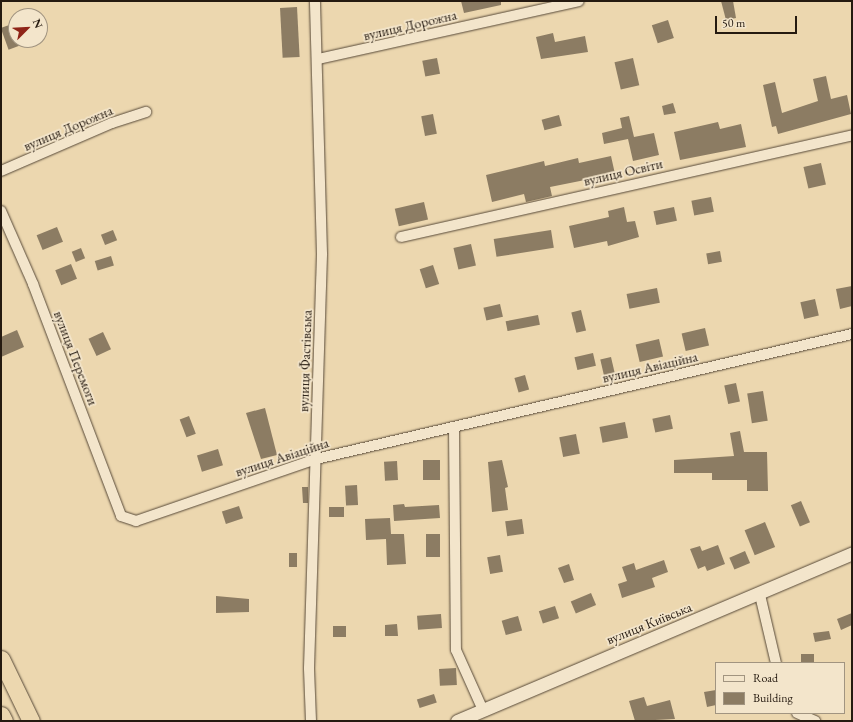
<!DOCTYPE html>
<meta charset="utf-8">
<style>
body{margin:0}
#map{position:relative;width:853px;height:722px;overflow:hidden;background:#ecd7af;font-family:"EB Garamond",serif}
div>[style]{position:absolute}
[style*='--x']{left:calc(var(--x)*1px);top:calc(var(--y)*1px);width:calc(var(--w)*1px);rotate:calc(var(--a)*1deg)}
.building>*{inset:0;background:#8c7c63;transform-origin:0 0}
.roads{filter:drop-shadow(0 0 1px #574938) drop-shadow(0 0 1px #574938)}
.minor>*{height:10px;margin:-5px;padding:0 5px;transform-origin:5px;border-radius:5px;background:#f3e5cb}
.tertiary>*{height:13px;margin:-6.5px;padding:0 6.5px;transform-origin:6.5px;border-radius:6.5px;background:#f3e5cb}
.trunk>*{height:17px;margin:-8.5px;padding:0 8.5px;transform-origin:8.5px;border-radius:8.5px;background:#ecd7af}
span{translate:-50% -50%;white-space:nowrap;text-align:center;line-height:1.15;-webkit-text-stroke:3.5px #f3e5cb;paint-order:stroke}
.street-label{font-size:14px;color:#251a10}
.frame{position:absolute;inset:0;border:2px solid #251a10;pointer-events:none}
.legend{position:absolute;left:715px;top:662px;width:130px;height:52px;box-sizing:border-box;background:#f3e5cb;border:1px solid #a19480;margin:0;padding:5px 7px;list-style:none;font-size:12px;color:#251a10}
.legend li{display:flex;align-items:center;gap:8px;height:20px}
.legend b{width:20px;border:1px solid #a19480}
.north{position:absolute;left:8px;top:8px;width:40px;height:40px;box-sizing:border-box;background:#f3e5cb;border:1px solid #a19480;border-radius:50%;rotate:66deg;font-size:11px;font-weight:700;line-height:16px;text-align:center;color:#251a10}
.north::after{content:'';display:block;margin:auto;width:14px;height:18px;background:#8f2418;clip-path:polygon(50% 0,100% 100%,50% 72%,0 100%)}
.scale{position:absolute;left:715px;top:16px;width:82px;height:18px;box-sizing:border-box;border:2px solid #251a10;border-top:0;padding-left:5px;font-size:12px;line-height:14px;white-space:nowrap;color:#251a10;-webkit-text-stroke:3px #f3e5cb;paint-order:stroke}
</style>
<div id="map">
<div class="building">
<i style="clip-path:polygon(461px 1px,501px 1px,501px 5px,464px 13px)"></i>
<i style="clip-path:polygon(721px 1px,733px 1px,736px 18px,726px 20px)"></i>
<i style="left:297px;top:7px;width:50px;height:17px;rotate:87deg"></i>
<i style="left:668px;top:20px;width:19px;height:17px;rotate:72deg"></i>
<i style="left:12px;top:24px;width:23px;height:12px;rotate:70deg"></i>
<i style="clip-path:polygon(553px 33px,555px 42px,585px 36px,588px 52px,541px 59px,536px 37px)"></i>
<i style="left:437px;top:58px;width:16px;height:15px;rotate:79deg"></i>
<i style="left:633px;top:58px;width:28px;height:19px;rotate:77deg"></i>
<i style="clip-path:polygon(826px 76px,831px 99px,847px 95px,851px 114px,778px 134px,776px 126px,772px 127px,763px 85px,775px 82px,782px 113px,818px 101px,813px 79px)"></i>
<i style="clip-path:polygon(673px 103px,676px 113px,664px 115px,662px 106px)"></i>
<i style="left:433px;top:114px;width:20px;height:12px;rotate:79deg"></i>
<i style="left:559px;top:115px;width:11px;height:18px;rotate:75deg"></i>
<i style="clip-path:polygon(629px 116px,634px 137px,654px 133px,659px 155px,633px 161px,628px 139px,604px 144px,602px 133px,622px 128px,620px 118px)"></i>
<i style="clip-path:polygon(718px 122px,720px 129px,741px 124px,746px 147px,680px 160px,674px 132px)"></i>
<i style="clip-path:polygon(611px 156px,615px 174px,550px 187px,552px 196px,526px 202px,524px 194px,492px 202px,486px 175px,544px 161px,545px 166px,578px 158px,579px 163px)"></i>
<i style="left:821px;top:163px;width:22px;height:18px;rotate:77deg"></i>
<i style="left:711px;top:197px;width:15px;height:20px;rotate:79deg"></i>
<i style="left:424px;top:202px;width:18px;height:30px;rotate:77deg"></i>
<i style="clip-path:polygon(624px 207px,627px 222px,635px 221px,639px 237px,608px 246px,607px 241px,574px 248px,569px 226px,609px 217px,608px 211px)"></i>
<i style="left:674px;top:207px;width:14px;height:21px;rotate:78deg"></i>
<i style="left:57px;top:227px;width:16px;height:22px;rotate:68deg"></i>
<i style="left:113px;top:230px;width:11px;height:13px;rotate:68deg"></i>
<i style="left:551px;top:230px;width:18px;height:58px;rotate:81deg"></i>
<i style="left:471px;top:244px;width:22px;height:18px;rotate:77deg"></i>
<i style="left:81px;top:248px;width:11px;height:10px;rotate:68deg"></i>
<i style="left:720px;top:251px;width:11px;height:14px;rotate:80deg"></i>
<i style="left:111px;top:256px;width:10px;height:17px;rotate:73deg"></i>
<i style="left:71px;top:264px;width:16px;height:17px;rotate:68deg"></i>
<i style="left:433px;top:265px;width:20px;height:14px;rotate:72deg"></i>
<i style="clip-path:polygon(852px 286px,852px 306px,840px 309px,836px 289px)"></i>
<i style="left:657px;top:288px;width:15px;height:31px;rotate:79deg"></i>
<i style="left:815px;top:299px;width:17px;height:15px;rotate:77deg"></i>
<i style="left:500px;top:304px;width:13px;height:17px;rotate:77deg"></i>
<i style="left:581px;top:310px;width:21px;height:10px;rotate:76deg"></i>
<i style="left:538px;top:315px;width:10px;height:33px;rotate:79deg"></i>
<i style="left:705px;top:328px;width:18px;height:24px;rotate:77deg"></i>
<i style="clip-path:polygon(17px 330px,24px 347px,1px 357px,1px 337px)"></i>
<i style="left:103px;top:332px;width:19px;height:16px;rotate:65deg"></i>
<i style="left:659px;top:339px;width:18px;height:24px;rotate:77deg"></i>
<i style="left:593px;top:353px;width:13px;height:19px;rotate:77deg"></i>
<i style="left:611px;top:357px;width:17px;height:11px;rotate:77deg"></i>
<i style="left:525px;top:375px;width:15px;height:11px;rotate:74deg"></i>
<i style="left:736px;top:383px;width:19px;height:12px;rotate:78deg"></i>
<i style="left:763px;top:391px;width:30px;height:16px;rotate:81deg"></i>
<i style="clip-path:polygon(265px 408px,277px 455px,261px 459px,246px 413px)"></i>
<i style="left:670px;top:415px;width:14px;height:18px;rotate:78deg"></i>
<i style="left:189px;top:416px;width:19px;height:10px;rotate:69deg"></i>
<i style="left:625px;top:422px;width:16px;height:26px;rotate:79deg"></i>
<i style="clip-path:polygon(740px 431px,744px 452px,767px 452px,768px 491px,747px 491px,747px 480px,712px 480px,712px 473px,674px 473px,674px 460px,734px 456px,730px 433px)"></i>
<i style="left:576px;top:434px;width:20px;height:17px;rotate:79deg"></i>
<i style="left:218px;top:449px;width:17px;height:22px;rotate:73deg"></i>
<i style="left:423px;top:460px;width:17px;height:20px"></i>
<i style="clip-path:polygon(502px 460px,508px 487px,505px 488px,508px 510px,492px 512px,488px 462px)"></i>
<i style="left:397px;top:461px;width:19px;height:13px;rotate:87deg"></i>
<i style="left:357px;top:485px;width:20px;height:12px;rotate:87deg"></i>
<i style="clip-path:polygon(302px 487px,308px 487px,308px 503px,303px 503px)"></i>
<i style="left:801px;top:501px;width:23px;height:11px;rotate:67deg"></i>
<i style="clip-path:polygon(404px 504px,405px 507px,439px 505px,440px 518px,394px 521px,393px 505px)"></i>
<i style="left:239px;top:506px;width:13px;height:18px;rotate:72deg"></i>
<i style="left:344px;top:507px;width:10px;height:15px;rotate:90deg"></i>
<i style="clip-path:polygon(390px 518px,391px 534px,404px 534px,406px 564px,387px 565px,386px 539px,366px 540px,365px 519px)"></i>
<i style="left:522px;top:519px;width:15px;height:17px;rotate:82deg"></i>
<i style="left:765px;top:522px;width:27px;height:22px;rotate:68deg"></i>
<i style="left:426px;top:534px;width:14px;height:23px"></i>
<i style="clip-path:polygon(718px 545px,725px 564px,707px 571px,705px 566px,698px 569px,690px 549px,700px 546px,702px 551px)"></i>
<i style="left:745px;top:551px;width:13px;height:17px;rotate:67deg"></i>
<i style="left:289px;top:553px;width:8px;height:14px"></i>
<i style="left:500px;top:555px;width:17px;height:13px;rotate:80deg"></i>
<i style="clip-path:polygon(664px 560px,668px 572px,652px 578px,655px 587px,622px 598px,618px 584px,627px 581px,622px 567px,634px 563px,636px 570px)"></i>
<i style="clip-path:polygon(569px 564px,574px 580px,564px 583px,558px 568px)"></i>
<i style="left:591px;top:593px;width:13px;height:22px;rotate:67deg"></i>
<i style="clip-path:polygon(216px 596px,249px 599px,249px 612px,216px 613px)"></i>
<i style="left:555px;top:606px;width:13px;height:17px;rotate:72deg"></i>
<i style="clip-path:polygon(852px 613px,852px 625px,841px 630px,837px 619px)"></i>
<i style="left:441px;top:614px;width:14px;height:24px;rotate:86deg"></i>
<i style="left:518px;top:616px;width:15px;height:17px;rotate:74deg"></i>
<i style="clip-path:polygon(397px 624px,398px 636px,385px 636px,385px 625px)"></i>
<i style="left:333px;top:626px;width:13px;height:11px"></i>
<i style="clip-path:polygon(829px 631px,831px 639px,815px 642px,813px 633px)"></i>
<i style="left:801px;top:654px;width:13px;height:9px"></i>
<i style="left:456px;top:668px;width:17px;height:17px;rotate:87deg"></i>
<i style="clip-path:polygon(716px 690px,716px 705px,707px 707px,704px 692px)"></i>
<i style="left:434px;top:694px;width:9px;height:18px;rotate:72deg"></i>
<i style="clip-path:polygon(644px 697px,647px 706px,670px 700px,675px 719px,635px 721px,629px 701px)"></i>
</div>
<div class="roads">
<div class="minor">
<i style="--x:318;--y:59;--w:267;--a:-12.5"></i>
<i style="--x:1;--y:171;--w:121;--a:-23.4"></i>
<i style="--x:112;--y:123;--w:36;--a:-18"></i>
<i style="--x:1;--y:211;--w:80;--a:66.3"></i>
<i style="--x:33;--y:284;--w:248;--a:69.2"></i>
<i style="--x:121;--y:516;--w:16;--a:18"></i>
<i style="--x:136;--y:521;--w:190;--a:-19"></i>
<i style="--x:316;--y:459;--w:550;--a:-13.13"></i>
<i style="--x:401;--y:237;--w:462;--a:-12.7"></i>
<i style="--x:454;--y:428;--w:222;--a:89.5"></i>
<i style="--x:456;--y:650;--w:66;--a:65.8"></i>
<i style="--x:760;--y:595;--w:70;--a:76.8"></i>
<i style="--x:797;--y:713;--w:20;--a:24"></i>
<i style="--x:311;--y:721;--w:53;--a:-92.2"></i>
<i style="--x:309;--y:668;--w:414;--a:-88.2"></i>
<i style="--x:322;--y:254;--w:253;--a:-91.6"></i>
</div>
<div class="tertiary">
<i style="--x:457;--y:721;--w:429;--a:-23"></i>
</div>
<div class="trunk">
<i style="--x:1;--y:659;--w:69;--a:64.2"></i>
<i style="--x:1;--y:715;--w:7;--a:63"></i>
</div>
</div>
<div class="street-label">
<span style="left:410px;top:25px;rotate:-13deg">вулиця Дорожна</span>
<span style="left:68px;top:128px;rotate:-23deg">вулиця Дорожна</span>
<span style="left:623px;top:172px;rotate:-13deg">вулиця Освіти</span>
<span style="left:76px;top:358px;rotate:69deg">вулиця Перемоги</span>
<span style="left:305px;top:361px;rotate:-88deg">вулиця Фастівська</span>
<span style="left:650px;top:367px;rotate:-13deg">вулиця Авіаційна</span>
<span style="left:282px;top:457px;rotate:-18deg">вулиця Авіаційна</span>
<span style="left:649px;top:623px;rotate:-22deg">вулиця Київська</span>
</div>
<div class="frame"></div>
<ul class="legend">
<li><b style="height:5px;background:#f3e5cb"></b>Road</li>
<li><b style="height:11px;background:#8c7c63"></b>Building</li>
</ul>
<div class="north">N</div>
<div class="scale">50 m</div>
</div>
